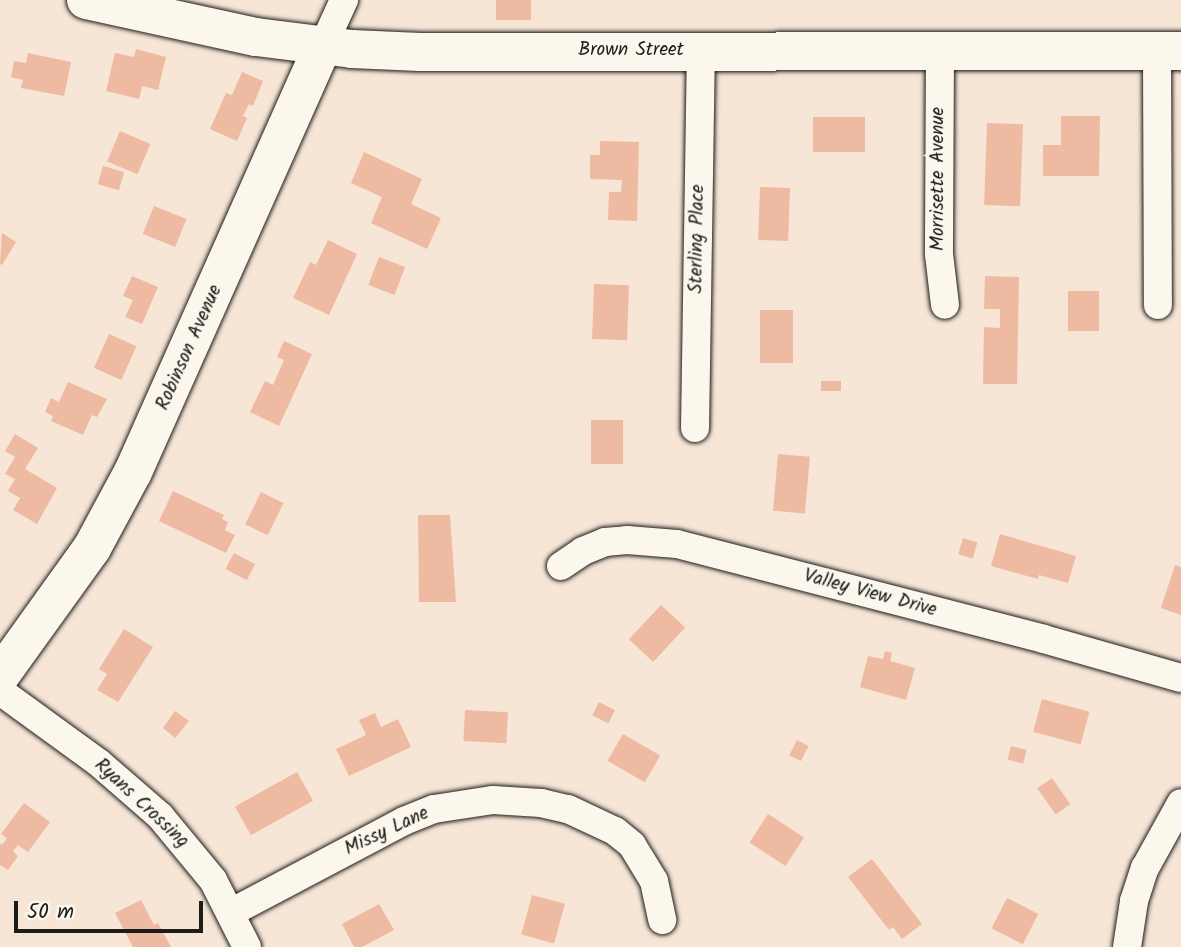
<!DOCTYPE html>
<style>
body{margin:0}
#map{position:relative;width:1181px;height:947px;overflow:hidden;background:#f7e5d6;font-family:Kalam,sans-serif}
div>[style]{position:absolute}
[style*='--x']{left:calc(var(--x)*1px);top:calc(var(--y)*1px);width:calc(var(--w)*1px);rotate:calc(var(--a)*1deg)}
.building>*{inset:0;background:#efbaa2;transform-origin:0 0}
.roads{filter:drop-shadow(0 0 2px #1c1c1c) drop-shadow(0 0 2px #1c1c1c)}
.street>*{height:28px;margin:-14px;padding:0 14px;transform-origin:14px;border-radius:14px;background:#fbf7ec}
.secondary>*{height:38px;margin:-19px;padding:0 19px;transform-origin:19px;border-radius:19px;background:#fbf7ec}
span{translate:-50% -50%;white-space:nowrap;text-align:center;line-height:1.15;-webkit-text-stroke:5px #fbf7ec;paint-order:stroke}
.street-label{font-size:19px;color:#1c1c1c}
.scale{position:absolute;left:14px;top:901px;width:189px;height:32px;box-sizing:border-box;border:4px solid #1c1c1c;border-top:0;padding-left:9px;font-size:21px;line-height:24px;white-space:nowrap;color:#1c1c1c;-webkit-text-stroke:5px #fbf7ec;paint-order:stroke}
</style>
<div id="map">
<div class="building">
<i style="left:496px;top:0;width:35px;height:20px"></i>
<i style="clip-path:polygon(136px 49px,166px 57px,158px 90px,142px 86px,139px 99px,106px 91px,115px 53px,134px 57px)"></i>
<i style="clip-path:polygon(28px 53px,71px 62px,64px 96px,21px 88px,23px 80px,11px 77px,14px 61px,26px 63px)"></i>
<i style="clip-path:polygon(242px 72px,263px 81px,253px 106px,249px 104px,243px 116px,247px 118px,237px 141px,210px 129px,226px 93px,232px 95px)"></i>
<i style="clip-path:polygon(1061px 116px,1100px 116px,1099px 176px,1043px 176px,1043px 145px,1061px 145px)"></i>
<i style="left:813px;top:117px;width:52px;height:35px"></i>
<i style="left:987px;top:123px;width:36px;height:82px;rotate:2deg"></i>
<i style="left:120px;top:131px;width:33px;height:33px;rotate:23deg"></i>
<i style="clip-path:polygon(600px 141px,639px 142px,637px 221px,608px 220px,609px 192px,621px 192px,622px 180px,590px 179px,590px 155px,600px 155px)"></i>
<i style="clip-path:polygon(364px 152px,422px 179px,411px 204px,441px 218px,427px 249px,371px 223px,382px 197px,351px 183px)"></i>
<i style="left:103px;top:166px;width:22px;height:19px;rotate:16deg"></i>
<i style="left:760px;top:187px;width:30px;height:53px;rotate:2deg"></i>
<i style="left:154px;top:206px;width:35px;height:30px;rotate:22deg"></i>
<i style="clip-path:polygon(2px 233px,16px 242px,2px 265px,0 264px)"></i>
<i style="clip-path:polygon(328px 240px,357px 254px,329px 315px,293px 298px,310px 262px,316px 265px)"></i>
<i style="left:379px;top:257px;width:28px;height:30px;rotate:21deg"></i>
<i style="clip-path:polygon(132px 276px,158px 287px,142px 324px,125px 317px,133px 300px,123px 296px)"></i>
<i style="clip-path:polygon(985px 276px,1019px 277px,1017px 384px,983px 384px,984px 327px,1000px 328px,1000px 309px,984px 309px)"></i>
<i style="left:594px;top:284px;width:35px;height:55px;rotate:2deg"></i>
<i style="left:1068px;top:291px;width:31px;height:40px"></i>
<i style="left:760px;top:310px;width:33px;height:53px"></i>
<i style="left:109px;top:334px;width:30px;height:37px;rotate:24deg"></i>
<i style="clip-path:polygon(284px 341px,312px 354px,279px 426px,250px 412px,265px 381px,273px 385px,284px 360px,277px 357px)"></i>
<i style="left:821px;top:381px;width:20px;height:10px"></i>
<i style="clip-path:polygon(68px 382px,107px 399px,97px 417px,92px 415px,83px 435px,51px 421px,53px 416px,45px 412px,51px 398px,59px 402px)"></i>
<i style="left:591px;top:420px;width:32px;height:44px"></i>
<i style="clip-path:polygon(15px 434px,38px 448px,25px 469px,57px 488px,37px 524px,13px 510px,20px 498px,8px 491px,15px 479px,5px 474px,15px 457px,5px 451px)"></i>
<i style="left:778px;top:454px;width:32px;height:57px;rotate:5deg"></i>
<i style="clip-path:polygon(173px 491px,224px 515px,222px 519px,228px 522px,225px 530px,235px 535px,226px 553px,159px 521px)"></i>
<i style="left:261px;top:492px;width:25px;height:36px;rotate:26deg"></i>
<i style="clip-path:polygon(418px 515px,450px 515px,456px 602px,419px 602px)"></i>
<i style="clip-path:polygon(1000px 534px,1076px 556px,1068px 583px,1039px 575px,1038px 579px,991px 566px)"></i>
<i style="left:963px;top:538px;width:15px;height:17px;rotate:16deg"></i>
<i style="left:234px;top:553px;width:24px;height:18px;rotate:28deg"></i>
<i style="clip-path:polygon(1175px 565px,1181px 567px,1181px 615px,1161px 608px)"></i>
<i style="left:661px;top:605px;width:33px;height:47px;rotate:43deg"></i>
<i style="clip-path:polygon(124px 629px,153px 647px,118px 702px,97px 690px,107px 674px,99px 669px)"></i>
<i style="clip-path:polygon(885px 651px,892px 653px,890px 661px,915px 668px,906px 700px,860px 687px,868px 656px,883px 659px)"></i>
<i style="left:1042px;top:699px;width:49px;height:34px;rotate:15deg"></i>
<i style="left:599px;top:702px;width:18px;height:15px;rotate:27deg"></i>
<i style="left:465px;top:710px;width:43px;height:31px;rotate:3deg"></i>
<i style="clip-path:polygon(175px 711px,189px 721px,175px 738px,163px 728px)"></i>
<i style="clip-path:polygon(375px 713px,381px 727px,398px 719px,411px 747px,349px 776px,336px 749px,366px 735px,359px 720px)"></i>
<i style="left:623px;top:734px;width:43px;height:31px;rotate:30deg"></i>
<i style="left:797px;top:740px;width:13px;height:17px;rotate:27deg"></i>
<i style="left:1011px;top:746px;width:16px;height:14px;rotate:14deg"></i>
<i style="left:297px;top:772px;width:33px;height:71px;rotate:61deg"></i>
<i style="left:1052px;top:778px;width:32px;height:18px;rotate:55deg"></i>
<i style="clip-path:polygon(24px 803px,50px 822px,28px 852px,18px 845px,13px 851px,18px 856px,8px 870px,0 865px,0 843px,2px 845px,7px 838px,1px 834px)"></i>
<i style="left:768px;top:814px;width:43px;height:34px;rotate:33deg"></i>
<i style="clip-path:polygon(872px 859px,922px 924px,902px 939px,893px 927px,889px 930px,848px 877px)"></i>
<i style="left:532px;top:895px;width:34px;height:41px;rotate:15deg"></i>
<i style="left:1007px;top:898px;width:35px;height:34px;rotate:27deg"></i>
<i style="clip-path:polygon(141px 900px,154px 925px,158px 923px,171px 947px,133px 947px,115px 913px)"></i>
<i style="clip-path:polygon(379px 904px,394px 930px,362px 947px,354px 947px,342px 924px)"></i>
</div>
<div class="roads">
<div class="street">
<i style="--x:323;--y:46;--w:51;--a:-65.5"></i>
<i style="--x:940;--y:51;--w:203;--a:90.3"></i>
<i style="--x:939;--y:254;--w:51;--a:83.3"></i>
<i style="--x:1157;--y:51;--w:254;--a:89.8"></i>
<i style="--x:695;--y:428;--w:377;--a:-89.1"></i>
<i style="--x:561;--y:566;--w:27;--a:-34"></i>
<i style="--x:583;--y:551;--w:24;--a:-22"></i>
<i style="--x:605;--y:542;--w:22;--a:-5"></i>
<i style="--x:627;--y:540;--w:50;--a:4.6"></i>
<i style="--x:677;--y:544;--w:379;--a:14.5"></i>
<i style="--x:1044;--y:639;--w:142;--a:15.9"></i>
<i style="--x:0;--y:691;--w:122;--a:36"></i>
<i style="--x:99;--y:763;--w:81;--a:41"></i>
<i style="--x:160;--y:816;--w:83;--a:50.4"></i>
<i style="--x:213;--y:880;--w:75;--a:63.1"></i>
<i style="--x:232;--y:912;--w:195;--a:-27.9"></i>
<i style="--x:404;--y:821;--w:32;--a:-22"></i>
<i style="--x:434;--y:809;--w:60;--a:-8.7"></i>
<i style="--x:493;--y:800;--w:48;--a:3.6"></i>
<i style="--x:541;--y:803;--w:28;--a:13"></i>
<i style="--x:568;--y:809;--w:52;--a:25.1"></i>
<i style="--x:615;--y:831;--w:22;--a:39"></i>
<i style="--x:632;--y:845;--w:42;--a:58.6"></i>
<i style="--x:654;--y:881;--w:40;--a:78"></i>
<i style="--x:1127;--y:947;--w:47;--a:-81.3"></i>
<i style="--x:1134;--y:901;--w:35;--a:-72"></i>
<i style="--x:1145;--y:868;--w:74;--a:-61"></i>
</div>
<div class="secondary">
<i style="--x:86;--y:0;--w:174;--a:12.3"></i>
<i style="--x:256;--y:37;--w:97;--a:7.1"></i>
<i style="--x:352;--y:49;--w:68;--a:2.5"></i>
<i style="--x:420;--y:52;--w:761;--a:-0.08"></i>
<i style="--x:0;--y:676;--w:158;--a:-54.3"></i>
<i style="--x:92;--y:548;--w:86;--a:-61.7"></i>
<i style="--x:133;--y:472;--w:466;--a:-66"></i>
</div>
</div>
<div class="street-label">
<span style="left:631px;top:51px">Brown Street</span>
<span style="left:939px;top:179px;rotate:-90deg">Morrisette Avenue</span>
<span style="left:698px;top:239px;rotate:-89deg">Sterling Place</span>
<span style="left:190px;top:348px;rotate:-66deg">Robinson Avenue</span>
<span style="left:870px;top:594px;rotate:15deg">Valley View Drive</span>
<span style="left:141px;top:804px;rotate:43deg">Ryans Crossing</span>
<span style="left:387px;top:832px;rotate:-25deg">Missy Lane</span>
</div>
<div class="scale">50 m</div>
</div>
